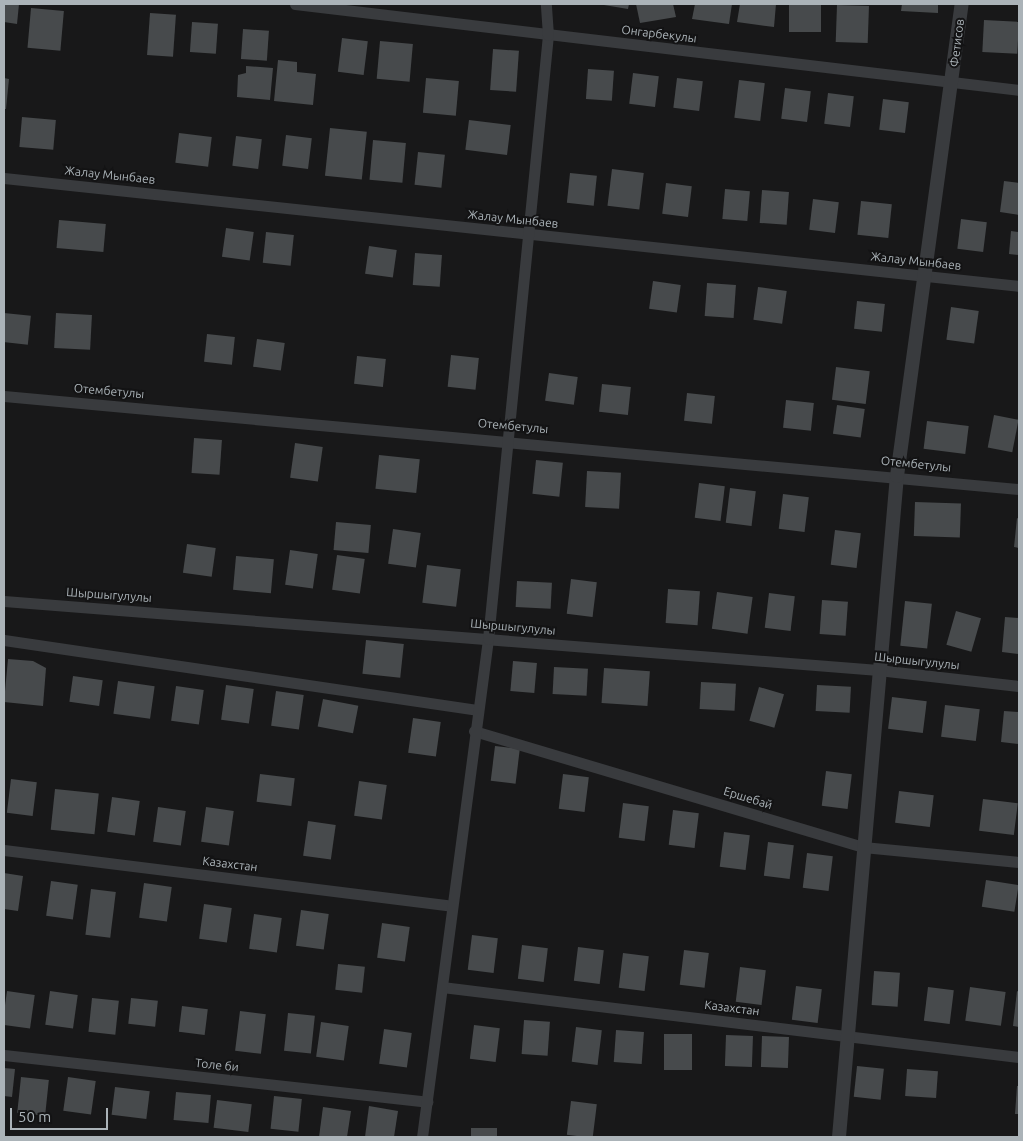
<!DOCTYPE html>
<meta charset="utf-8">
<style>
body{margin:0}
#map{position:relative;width:1023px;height:1141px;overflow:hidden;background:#181819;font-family:Ubuntu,sans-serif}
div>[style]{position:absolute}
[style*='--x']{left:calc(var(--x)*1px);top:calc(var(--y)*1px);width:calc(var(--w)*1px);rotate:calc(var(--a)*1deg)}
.building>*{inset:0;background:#474a4c;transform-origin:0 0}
.minor>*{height:11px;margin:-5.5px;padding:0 5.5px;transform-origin:5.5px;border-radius:5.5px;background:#393b3e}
.tertiary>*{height:14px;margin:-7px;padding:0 7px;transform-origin:7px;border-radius:7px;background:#393b3e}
span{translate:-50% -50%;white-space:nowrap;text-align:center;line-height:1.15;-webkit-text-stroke:4px #131314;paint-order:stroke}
.street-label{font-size:12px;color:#abb3b8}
.frame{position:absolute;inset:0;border:5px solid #abb3b8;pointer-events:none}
.scale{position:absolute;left:10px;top:1108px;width:98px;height:22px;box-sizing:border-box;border:2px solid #abb3b8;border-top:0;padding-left:6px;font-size:15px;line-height:18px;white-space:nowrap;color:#abb3b8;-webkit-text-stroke:4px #131314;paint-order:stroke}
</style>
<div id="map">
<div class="building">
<i style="clip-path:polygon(4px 4px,19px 4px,17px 24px,4px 22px)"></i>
<i style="clip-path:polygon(598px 4px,629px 4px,628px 9px)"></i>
<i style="clip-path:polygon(636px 4px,673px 4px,676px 17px,640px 23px)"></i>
<i style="clip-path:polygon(695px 4px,732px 4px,729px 24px,692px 19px)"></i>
<i style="clip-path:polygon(740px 4px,776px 4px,774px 27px,737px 22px)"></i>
<i style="left:789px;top:4px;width:32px;height:28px"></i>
<i style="clip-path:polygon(902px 4px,938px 4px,938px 13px,901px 11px)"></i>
<i style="left:837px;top:5px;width:32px;height:37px;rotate:2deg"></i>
<i style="left:31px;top:8px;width:33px;height:40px;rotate:5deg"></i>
<i style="left:150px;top:13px;width:26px;height:42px;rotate:4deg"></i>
<i style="left:984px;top:20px;width:35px;height:32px;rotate:3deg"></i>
<i style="left:192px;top:22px;width:26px;height:30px;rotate:4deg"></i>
<i style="left:243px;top:29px;width:26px;height:30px;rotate:4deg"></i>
<i style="left:342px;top:38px;width:26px;height:34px;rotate:7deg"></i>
<i style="left:380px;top:41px;width:33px;height:38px;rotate:5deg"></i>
<i style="left:493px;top:49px;width:26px;height:41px;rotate:4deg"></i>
<i style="clip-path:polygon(278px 60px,297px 62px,297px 72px,316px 74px,313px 105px,274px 101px)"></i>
<i style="clip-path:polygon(246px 66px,273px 68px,270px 100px,237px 97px,238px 75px,246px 73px)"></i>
<i style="left:588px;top:69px;width:26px;height:30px;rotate:4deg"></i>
<i style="left:633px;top:73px;width:26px;height:31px;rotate:7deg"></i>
<i style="clip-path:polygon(4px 78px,9px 79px,6px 109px,4px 109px)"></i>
<i style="left:426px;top:78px;width:33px;height:35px;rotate:5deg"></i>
<i style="left:677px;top:78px;width:26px;height:30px;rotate:7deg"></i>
<i style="left:739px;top:80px;width:26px;height:38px;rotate:7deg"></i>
<i style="left:785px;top:88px;width:26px;height:31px;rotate:7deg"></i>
<i style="left:828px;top:93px;width:26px;height:31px;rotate:7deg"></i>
<i style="left:883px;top:99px;width:26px;height:31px;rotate:7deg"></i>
<i style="left:22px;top:117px;width:34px;height:30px;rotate:5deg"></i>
<i style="left:469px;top:120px;width:42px;height:30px;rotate:7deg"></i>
<i style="left:330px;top:128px;width:37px;height:48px;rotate:6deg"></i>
<i style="left:179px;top:133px;width:33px;height:30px;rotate:7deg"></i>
<i style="left:286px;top:135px;width:26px;height:31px;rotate:7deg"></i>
<i style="left:236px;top:136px;width:26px;height:30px;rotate:7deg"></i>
<i style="left:373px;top:140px;width:33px;height:40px;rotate:5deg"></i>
<i style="left:418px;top:152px;width:27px;height:33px;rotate:6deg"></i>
<i style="left:612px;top:169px;width:32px;height:37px;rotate:7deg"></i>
<i style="left:570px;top:173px;width:27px;height:30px;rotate:6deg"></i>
<i style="clip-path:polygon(1004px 181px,1019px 183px,1019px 215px,1000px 212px)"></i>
<i style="left:666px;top:183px;width:26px;height:31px;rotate:7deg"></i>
<i style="left:725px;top:189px;width:25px;height:30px;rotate:5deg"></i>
<i style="left:762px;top:190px;width:27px;height:33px;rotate:4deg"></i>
<i style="left:813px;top:199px;width:26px;height:31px;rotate:7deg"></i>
<i style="left:861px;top:201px;width:31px;height:34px;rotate:6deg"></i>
<i style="left:961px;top:219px;width:26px;height:30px;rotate:7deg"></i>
<i style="left:59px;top:220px;width:47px;height:28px;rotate:5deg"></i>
<i style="left:226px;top:228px;width:28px;height:29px;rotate:8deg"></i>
<i style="clip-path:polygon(1011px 231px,1019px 232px,1019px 255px,1009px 254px)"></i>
<i style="left:266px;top:232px;width:28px;height:31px;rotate:6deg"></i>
<i style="left:369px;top:246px;width:28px;height:28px;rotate:8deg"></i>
<i style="left:415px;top:253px;width:27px;height:32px;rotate:4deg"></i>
<i style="left:653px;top:281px;width:28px;height:28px;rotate:8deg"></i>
<i style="left:707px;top:283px;width:29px;height:33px;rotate:4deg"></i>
<i style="left:758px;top:287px;width:29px;height:33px;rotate:8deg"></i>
<i style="left:857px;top:301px;width:28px;height:28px;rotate:6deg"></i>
<i style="left:951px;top:307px;width:28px;height:33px;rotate:8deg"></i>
<i style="left:4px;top:313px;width:27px;height:29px;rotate:6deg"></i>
<i style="left:56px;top:313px;width:36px;height:35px;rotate:3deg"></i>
<i style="left:207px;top:334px;width:28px;height:28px;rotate:6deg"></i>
<i style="left:257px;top:339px;width:28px;height:28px;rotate:8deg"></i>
<i style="left:451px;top:355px;width:28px;height:32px;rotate:6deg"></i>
<i style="left:357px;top:356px;width:29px;height:28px;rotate:6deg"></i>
<i style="left:836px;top:367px;width:34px;height:33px;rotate:7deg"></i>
<i style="left:549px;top:373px;width:29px;height:28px;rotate:8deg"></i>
<i style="left:602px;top:384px;width:29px;height:28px;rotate:6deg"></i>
<i style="left:687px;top:393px;width:28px;height:28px;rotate:6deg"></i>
<i style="left:786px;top:400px;width:28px;height:28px;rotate:6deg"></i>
<i style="left:837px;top:405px;width:28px;height:29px;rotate:8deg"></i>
<i style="left:994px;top:415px;width:25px;height:33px;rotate:11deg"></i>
<i style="left:927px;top:421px;width:42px;height:28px;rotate:7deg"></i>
<i style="left:194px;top:438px;width:28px;height:35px;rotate:4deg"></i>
<i style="left:295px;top:443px;width:28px;height:35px;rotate:8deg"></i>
<i style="left:379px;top:455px;width:41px;height:34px;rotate:6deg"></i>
<i style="left:536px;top:460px;width:27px;height:34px;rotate:6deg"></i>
<i style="left:587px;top:471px;width:34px;height:36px;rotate:3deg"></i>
<i style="left:699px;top:483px;width:26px;height:35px;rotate:7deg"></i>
<i style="left:730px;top:488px;width:26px;height:35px;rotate:7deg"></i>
<i style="left:783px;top:494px;width:26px;height:35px;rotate:7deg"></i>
<i style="left:915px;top:502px;width:46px;height:34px;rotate:2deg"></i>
<i style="clip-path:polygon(1017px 518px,1019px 519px,1019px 548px,1014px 547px)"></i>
<i style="left:336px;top:522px;width:35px;height:28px;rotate:5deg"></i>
<i style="left:393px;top:529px;width:28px;height:35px;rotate:8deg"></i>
<i style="left:835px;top:530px;width:26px;height:35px;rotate:7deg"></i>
<i style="left:187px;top:544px;width:29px;height:29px;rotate:8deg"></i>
<i style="left:290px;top:550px;width:28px;height:35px;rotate:8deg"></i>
<i style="left:337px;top:555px;width:28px;height:35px;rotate:8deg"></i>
<i style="left:236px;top:556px;width:38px;height:34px;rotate:5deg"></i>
<i style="left:427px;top:565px;width:34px;height:38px;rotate:7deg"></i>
<i style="left:571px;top:579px;width:26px;height:35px;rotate:7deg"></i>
<i style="left:517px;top:581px;width:35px;height:26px;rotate:3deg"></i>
<i style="left:668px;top:589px;width:32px;height:34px;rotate:4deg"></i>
<i style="left:717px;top:592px;width:36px;height:37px;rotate:8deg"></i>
<i style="left:769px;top:593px;width:26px;height:35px;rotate:7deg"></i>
<i style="left:822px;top:600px;width:26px;height:34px;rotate:4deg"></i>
<i style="left:905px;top:601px;width:27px;height:45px;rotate:6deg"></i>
<i style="left:956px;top:611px;width:26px;height:35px;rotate:16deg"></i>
<i style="clip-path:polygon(1005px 617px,1019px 618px,1019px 654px,1002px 652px)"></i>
<i style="left:366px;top:640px;width:38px;height:34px;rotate:6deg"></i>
<i style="clip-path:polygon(8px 659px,33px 661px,46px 668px,43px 706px,4px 702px)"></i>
<i style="left:513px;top:661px;width:24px;height:30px;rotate:5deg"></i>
<i style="left:554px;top:667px;width:34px;height:27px;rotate:3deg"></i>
<i style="left:604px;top:668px;width:46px;height:35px;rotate:4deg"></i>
<i style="left:73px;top:676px;width:30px;height:26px;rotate:8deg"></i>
<i style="left:118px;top:681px;width:37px;height:33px;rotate:8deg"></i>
<i style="left:701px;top:682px;width:35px;height:27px;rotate:3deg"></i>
<i style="left:226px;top:685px;width:28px;height:35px;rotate:8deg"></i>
<i style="left:817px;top:685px;width:34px;height:26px;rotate:3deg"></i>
<i style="left:176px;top:686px;width:28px;height:35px;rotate:8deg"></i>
<i style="left:759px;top:687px;width:26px;height:35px;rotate:16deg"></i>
<i style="left:276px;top:691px;width:28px;height:35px;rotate:8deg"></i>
<i style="left:892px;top:697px;width:35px;height:32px;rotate:7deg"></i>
<i style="left:323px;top:699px;width:36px;height:28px;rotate:11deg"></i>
<i style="left:945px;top:705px;width:35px;height:32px;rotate:7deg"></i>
<i style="clip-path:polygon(1004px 711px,1019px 712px,1019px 744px,1001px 742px)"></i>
<i style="left:413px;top:718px;width:28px;height:35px;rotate:8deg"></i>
<i style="left:495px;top:746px;width:25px;height:35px;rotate:7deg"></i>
<i style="left:826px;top:771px;width:26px;height:35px;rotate:7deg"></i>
<i style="left:260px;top:774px;width:35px;height:28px;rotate:7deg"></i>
<i style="left:563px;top:774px;width:26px;height:35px;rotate:7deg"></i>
<i style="left:11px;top:779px;width:26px;height:34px;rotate:7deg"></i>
<i style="left:359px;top:781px;width:28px;height:35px;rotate:8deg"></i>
<i style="left:55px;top:789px;width:44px;height:41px;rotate:6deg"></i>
<i style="left:899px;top:791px;width:35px;height:32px;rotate:7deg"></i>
<i style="left:112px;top:797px;width:28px;height:35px;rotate:8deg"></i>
<i style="left:983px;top:799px;width:35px;height:32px;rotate:7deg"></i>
<i style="left:623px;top:803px;width:26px;height:35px;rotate:7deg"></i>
<i style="left:158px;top:807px;width:28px;height:35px;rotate:8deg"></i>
<i style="left:206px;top:807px;width:28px;height:35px;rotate:8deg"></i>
<i style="left:673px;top:810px;width:26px;height:35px;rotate:7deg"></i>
<i style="left:308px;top:821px;width:28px;height:35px;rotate:8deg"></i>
<i style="left:724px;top:832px;width:26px;height:35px;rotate:7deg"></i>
<i style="left:768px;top:842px;width:26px;height:34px;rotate:7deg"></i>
<i style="left:807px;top:853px;width:26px;height:35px;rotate:7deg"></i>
<i style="clip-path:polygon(4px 873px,23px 876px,18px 911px,4px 909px)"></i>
<i style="left:986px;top:880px;width:33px;height:27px;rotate:9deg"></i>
<i style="left:51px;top:881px;width:27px;height:35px;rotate:8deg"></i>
<i style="left:144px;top:883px;width:28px;height:35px;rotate:8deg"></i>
<i style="left:91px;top:889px;width:25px;height:46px;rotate:7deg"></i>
<i style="left:204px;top:904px;width:28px;height:35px;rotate:8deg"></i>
<i style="left:301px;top:910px;width:28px;height:36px;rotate:8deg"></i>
<i style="left:254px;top:914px;width:28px;height:35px;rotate:8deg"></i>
<i style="left:382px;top:923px;width:28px;height:35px;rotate:8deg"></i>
<i style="left:472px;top:935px;width:26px;height:35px;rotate:7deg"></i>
<i style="left:522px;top:945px;width:26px;height:34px;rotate:7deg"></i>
<i style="left:578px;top:947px;width:26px;height:34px;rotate:7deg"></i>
<i style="left:684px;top:950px;width:25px;height:35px;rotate:7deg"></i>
<i style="left:623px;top:953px;width:26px;height:35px;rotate:7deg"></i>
<i style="left:338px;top:964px;width:27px;height:26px;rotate:6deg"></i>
<i style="left:740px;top:967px;width:26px;height:35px;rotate:7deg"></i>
<i style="left:874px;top:971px;width:26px;height:34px;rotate:4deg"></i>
<i style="left:796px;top:986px;width:26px;height:34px;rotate:7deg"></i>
<i style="left:928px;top:987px;width:26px;height:34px;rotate:7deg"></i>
<i style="left:970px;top:987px;width:36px;height:34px;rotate:8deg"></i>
<i style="left:7px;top:991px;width:28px;height:34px;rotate:8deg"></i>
<i style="left:50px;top:991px;width:28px;height:34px;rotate:8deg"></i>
<i style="clip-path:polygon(1017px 991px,1019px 992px,1019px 1027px,1013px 1026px)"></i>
<i style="left:92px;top:998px;width:27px;height:34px;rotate:6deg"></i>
<i style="left:131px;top:998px;width:27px;height:26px;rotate:6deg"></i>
<i style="left:182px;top:1006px;width:26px;height:26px;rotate:7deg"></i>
<i style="left:240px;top:1011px;width:26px;height:40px;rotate:7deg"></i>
<i style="left:288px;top:1013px;width:27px;height:38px;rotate:6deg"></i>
<i style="left:524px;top:1020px;width:26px;height:34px;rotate:4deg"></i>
<i style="left:321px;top:1022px;width:28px;height:35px;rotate:8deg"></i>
<i style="left:474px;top:1025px;width:26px;height:34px;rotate:7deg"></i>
<i style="left:576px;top:1027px;width:26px;height:35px;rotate:7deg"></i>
<i style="left:384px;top:1029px;width:28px;height:35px;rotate:8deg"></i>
<i style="left:616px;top:1030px;width:28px;height:32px;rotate:4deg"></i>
<i style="left:664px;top:1034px;width:28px;height:36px"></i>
<i style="left:726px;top:1035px;width:27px;height:31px;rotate:2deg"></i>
<i style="left:762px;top:1036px;width:27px;height:31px;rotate:2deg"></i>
<i style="left:857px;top:1066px;width:27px;height:31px;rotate:6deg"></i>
<i style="clip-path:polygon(4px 1068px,15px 1069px,12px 1097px,4px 1096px)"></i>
<i style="left:907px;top:1069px;width:31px;height:27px;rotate:4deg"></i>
<i style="left:21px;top:1077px;width:28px;height:36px;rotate:6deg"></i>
<i style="left:68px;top:1077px;width:28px;height:34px;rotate:8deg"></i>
<i style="clip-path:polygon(1017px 1086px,1019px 1086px,1019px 1114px,1015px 1114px)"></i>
<i style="left:115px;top:1087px;width:35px;height:28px;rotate:7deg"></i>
<i style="left:176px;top:1092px;width:35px;height:28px;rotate:5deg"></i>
<i style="left:274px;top:1096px;width:28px;height:33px;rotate:6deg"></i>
<i style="left:217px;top:1100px;width:35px;height:28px;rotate:7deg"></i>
<i style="left:571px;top:1101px;width:26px;height:34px;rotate:7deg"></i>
<i style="clip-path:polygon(369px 1106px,398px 1111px,394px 1137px,365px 1137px)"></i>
<i style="clip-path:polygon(323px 1107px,351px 1111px,347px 1137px,319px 1137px)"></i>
<i style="left:471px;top:1128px;width:26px;height:9px"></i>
</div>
<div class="minor">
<i style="--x:295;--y:4;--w:729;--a:6.77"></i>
<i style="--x:4;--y:178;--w:1021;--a:6.07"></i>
<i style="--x:4;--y:396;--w:1019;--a:5.24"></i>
<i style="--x:4;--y:601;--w:877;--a:4.51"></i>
<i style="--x:878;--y:670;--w:142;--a:6.5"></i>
<i style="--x:4;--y:640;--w:478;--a:8.4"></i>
<i style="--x:474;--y:731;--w:406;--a:16.6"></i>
<i style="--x:863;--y:847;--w:157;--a:5.5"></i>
<i style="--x:4;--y:850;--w:451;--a:7.1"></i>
<i style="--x:442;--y:987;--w:581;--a:6.92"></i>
<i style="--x:4;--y:1055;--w:426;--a:6.3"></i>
<i style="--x:422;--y:1137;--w:502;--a:-82.45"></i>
<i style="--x:488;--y:639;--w:607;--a:-84.33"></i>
<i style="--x:548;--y:35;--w:31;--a:-94"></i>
</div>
<div class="tertiary">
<i style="--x:839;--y:1137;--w:664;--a:-84.99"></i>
<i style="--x:897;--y:476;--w:476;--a:-82.2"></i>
</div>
<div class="street-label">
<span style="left:659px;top:34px;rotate:7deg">Онгарбекулы</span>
<span style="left:957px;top:43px;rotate:-83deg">Фетисов</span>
<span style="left:110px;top:175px;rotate:6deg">Жалау Мынбаев</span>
<span style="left:513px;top:219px;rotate:6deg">Жалау Мынбаев</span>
<span style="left:916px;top:261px;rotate:6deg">Жалау Мынбаев</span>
<span style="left:109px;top:391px;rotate:5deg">Отембетулы</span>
<span style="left:513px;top:426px;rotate:5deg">Отембетулы</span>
<span style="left:916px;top:464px;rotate:6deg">Отембетулы</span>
<span style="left:109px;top:595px;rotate:4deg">Шыршыгулулы</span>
<span style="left:513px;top:627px;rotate:5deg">Шыршыгулулы</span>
<span style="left:917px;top:661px;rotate:6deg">Шыршыгулулы</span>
<span style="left:748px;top:798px;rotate:17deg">Ершебай</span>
<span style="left:230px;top:864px;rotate:7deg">Казахстан</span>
<span style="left:732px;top:1008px;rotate:7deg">Казахстан</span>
<span style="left:217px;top:1065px;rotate:6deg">Толе би</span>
</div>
<div class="frame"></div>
<div class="scale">50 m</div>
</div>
